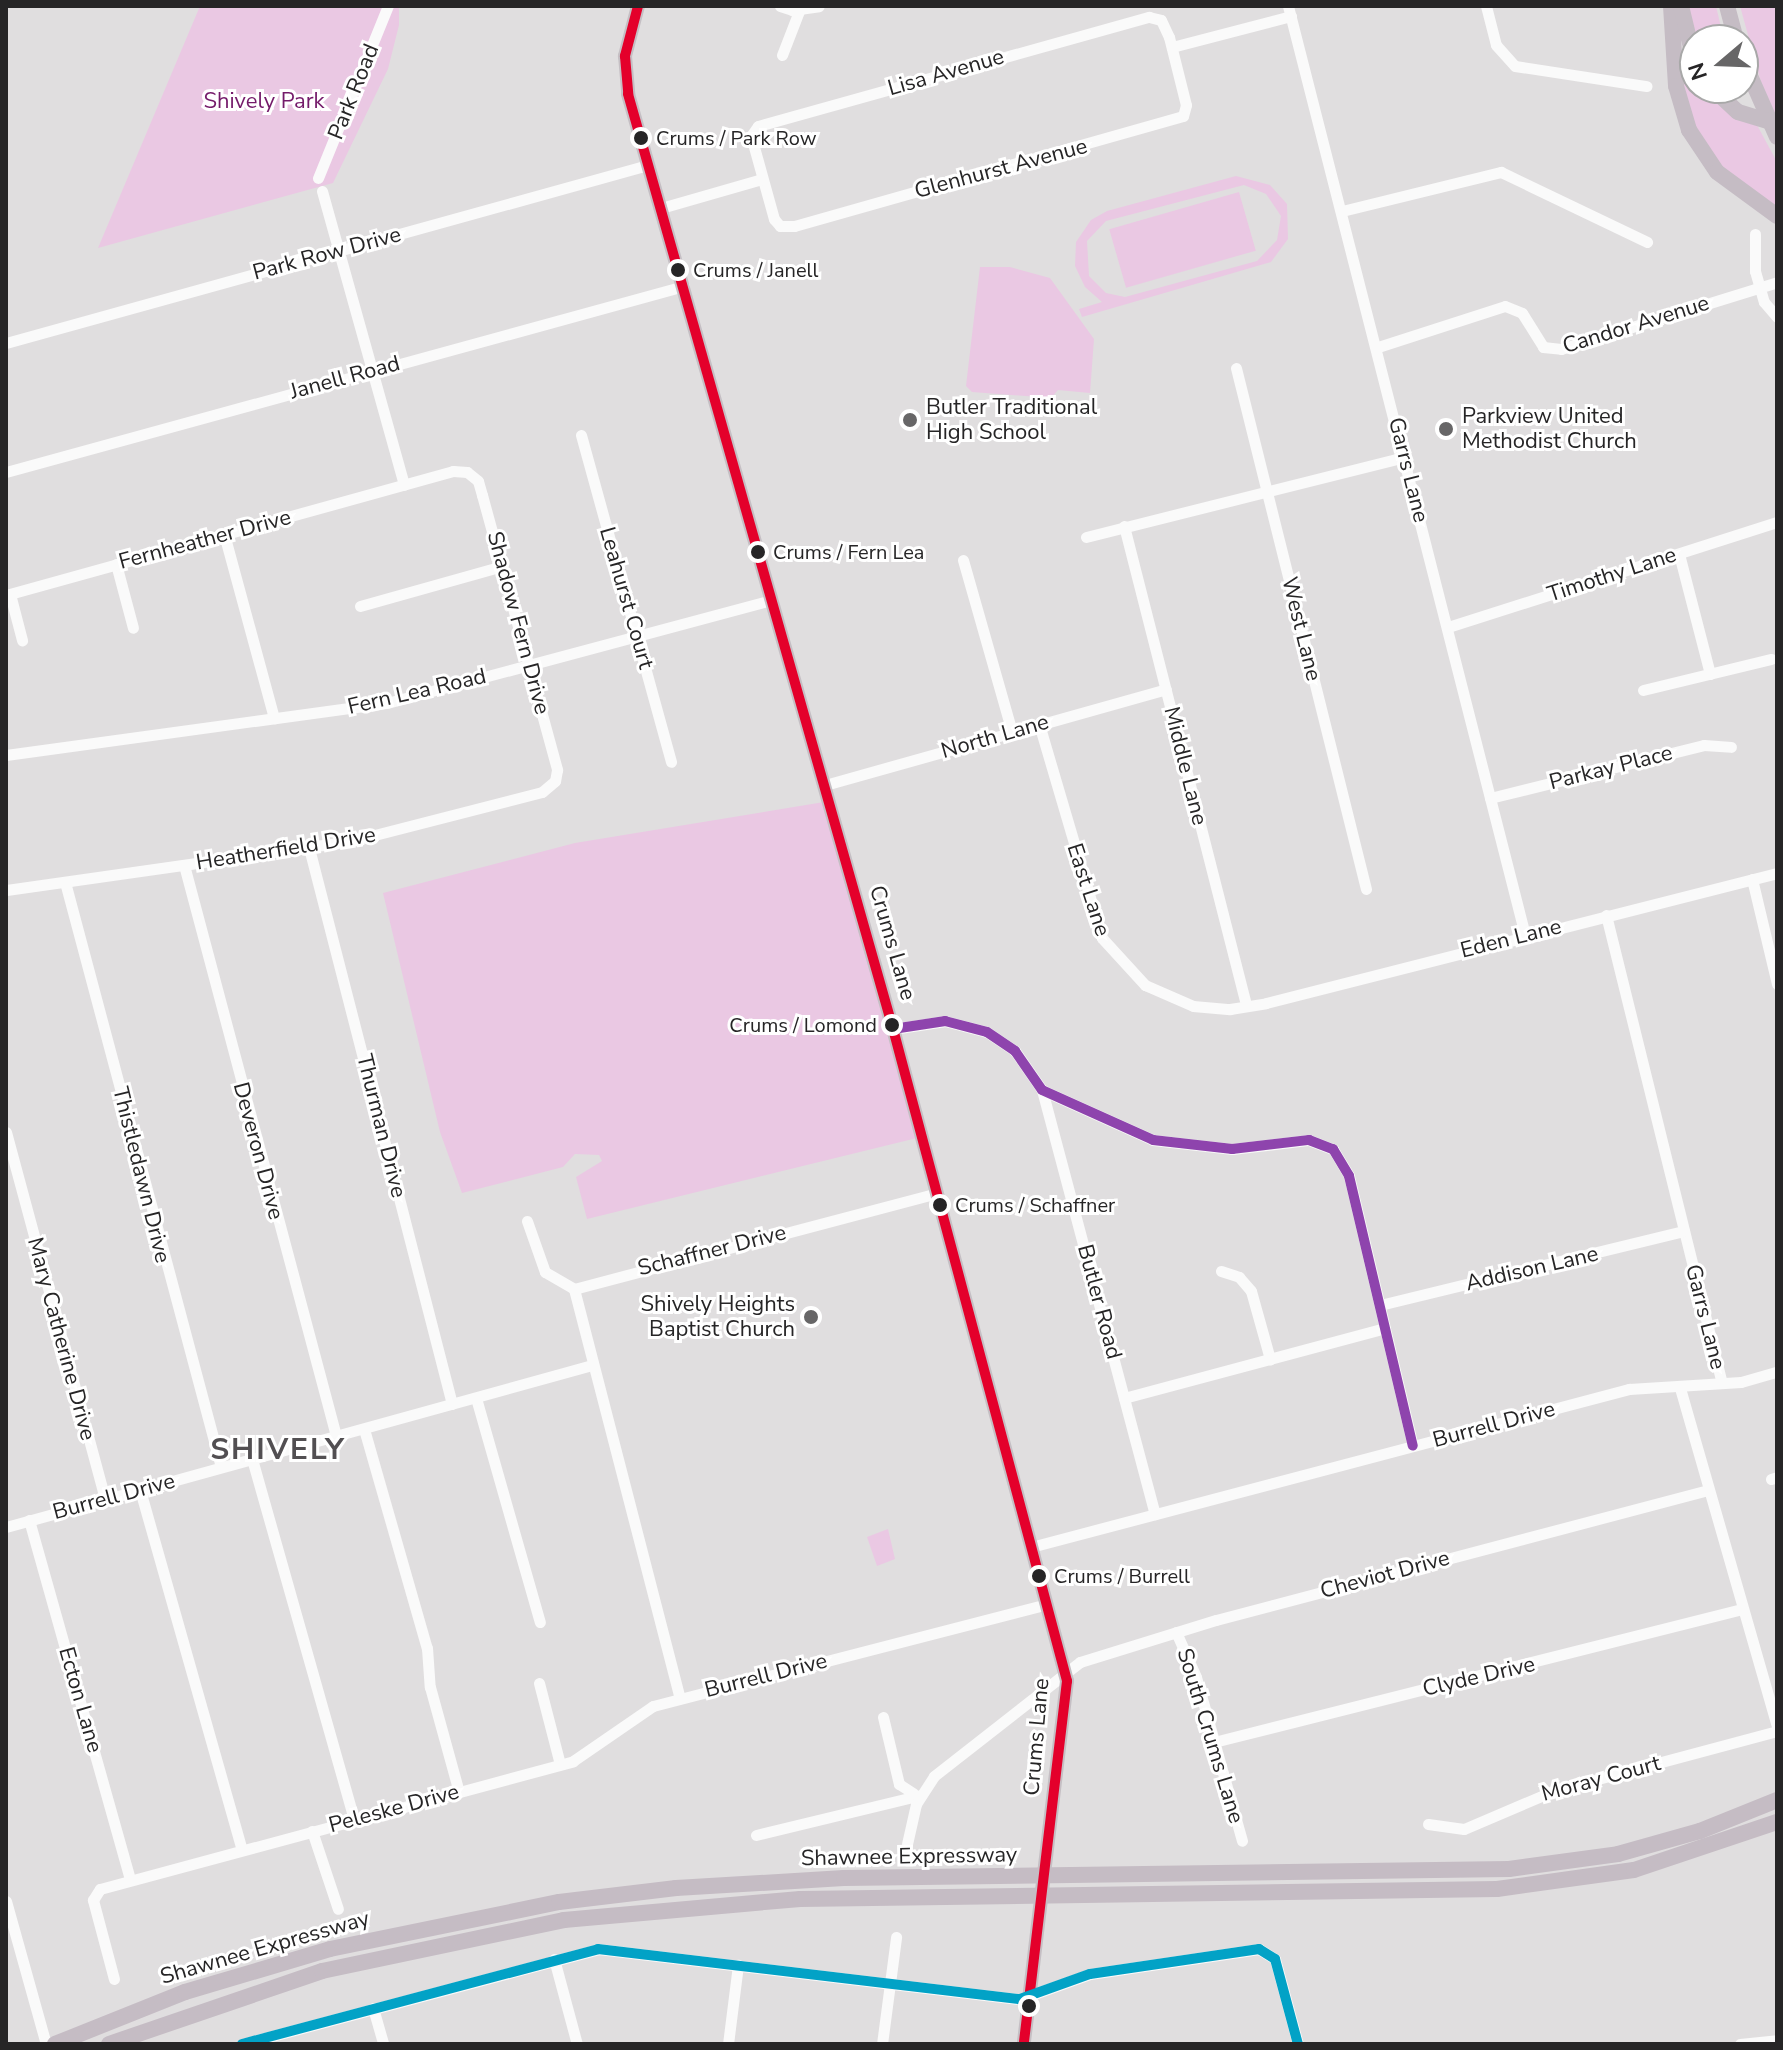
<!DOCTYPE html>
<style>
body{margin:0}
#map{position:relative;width:1783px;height:2050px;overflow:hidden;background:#e0dedf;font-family:"Nunito Sans",sans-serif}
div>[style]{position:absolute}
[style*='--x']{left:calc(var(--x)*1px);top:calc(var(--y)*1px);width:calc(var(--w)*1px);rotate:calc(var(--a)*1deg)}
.green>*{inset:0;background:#eac8e3;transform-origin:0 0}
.minor>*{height:11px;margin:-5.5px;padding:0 5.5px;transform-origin:5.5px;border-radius:5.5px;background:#fafafa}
.major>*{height:14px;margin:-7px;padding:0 7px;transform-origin:7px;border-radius:7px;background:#c5bfc4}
.highway>*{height:16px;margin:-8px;padding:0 8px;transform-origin:8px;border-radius:8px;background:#c5bcc4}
.bus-1>*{height:10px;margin:-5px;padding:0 5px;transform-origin:5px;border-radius:5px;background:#e4002b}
.bus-2>*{height:10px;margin:-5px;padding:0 5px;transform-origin:5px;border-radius:5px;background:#02a2c6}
.bus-3>*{height:10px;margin:-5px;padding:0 5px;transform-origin:5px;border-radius:5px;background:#8e44ad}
.dots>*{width:22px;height:22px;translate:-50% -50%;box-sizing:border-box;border:4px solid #fff;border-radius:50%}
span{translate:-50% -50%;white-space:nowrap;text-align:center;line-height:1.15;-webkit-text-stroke:6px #fff;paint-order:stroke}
.bus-label{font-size:20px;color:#262526}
.left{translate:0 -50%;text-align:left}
.right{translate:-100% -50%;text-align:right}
.street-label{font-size:22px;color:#262526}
.park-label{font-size:22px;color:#741a6a}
.poi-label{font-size:22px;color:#262526}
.district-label{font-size:30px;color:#524f52;font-weight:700;letter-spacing:2px}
.frame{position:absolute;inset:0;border:8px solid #262526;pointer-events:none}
.north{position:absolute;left:1679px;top:24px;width:80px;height:80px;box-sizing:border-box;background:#fff;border:2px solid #a8a8a8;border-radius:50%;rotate:251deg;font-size:22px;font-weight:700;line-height:32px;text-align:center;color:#262526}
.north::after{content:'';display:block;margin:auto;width:28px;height:36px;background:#676667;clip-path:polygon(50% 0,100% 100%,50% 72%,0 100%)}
</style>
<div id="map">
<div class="green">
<i style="clip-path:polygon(200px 6px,399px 6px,399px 25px,388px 69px,333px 183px,98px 248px)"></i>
<i style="clip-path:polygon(1686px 6px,1716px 6px,1724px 40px,1695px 40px)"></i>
<i style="clip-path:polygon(1740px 6px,1777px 6px,1777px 118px,1761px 82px)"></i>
<i style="clip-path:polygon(1681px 51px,1695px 88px,1757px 125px,1777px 162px,1777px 211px,1747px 193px,1705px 149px,1685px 100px)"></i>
<i style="clip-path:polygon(evenodd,1236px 176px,1270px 185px,1287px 204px,1288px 239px,1271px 262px,1082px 317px,1079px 309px,1102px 302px,1085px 287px,1075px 266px,1076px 242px,1091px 220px,1107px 211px,1236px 176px,1244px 185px,1266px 194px,1281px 216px,1277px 240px,1257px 261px,1125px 297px,1106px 293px,1089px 276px,1087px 241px,1106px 221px,1244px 185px)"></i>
<i style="left:1239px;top:192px;width:61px;height:135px;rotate:74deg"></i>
<i style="clip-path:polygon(980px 267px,1010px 267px,1050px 278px,1094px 339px,1090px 393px,1058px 390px,1051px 398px,972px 392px,966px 386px)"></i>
<i style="clip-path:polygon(824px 802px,917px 1138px,587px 1219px,576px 1177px,602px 1161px,599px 1155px,575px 1154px,563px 1167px,462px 1193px,440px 1132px,383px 893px,575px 843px)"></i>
<i style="clip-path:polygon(888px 1529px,895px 1559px,877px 1566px,867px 1537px)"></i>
</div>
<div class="minor">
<i style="--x:780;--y:6;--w:13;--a:18"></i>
<i style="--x:792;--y:10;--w:27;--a:-8"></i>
<i style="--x:1288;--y:6;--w:959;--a:75.69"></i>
<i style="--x:1486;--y:6;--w:40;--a:75.6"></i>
<i style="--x:1496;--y:45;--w:28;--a:48"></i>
<i style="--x:1515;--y:66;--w:133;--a:8.7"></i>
<i style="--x:1149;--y:17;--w:12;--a:14"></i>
<i style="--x:1161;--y:20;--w:19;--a:65"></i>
<i style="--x:1169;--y:37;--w:70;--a:76"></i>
<i style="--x:1186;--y:105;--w:11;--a:105"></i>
<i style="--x:1183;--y:116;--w:404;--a:164.2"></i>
<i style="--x:794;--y:226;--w:14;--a:180"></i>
<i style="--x:780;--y:226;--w:9;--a:-131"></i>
<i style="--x:774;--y:219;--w:86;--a:-105.5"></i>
<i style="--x:751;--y:136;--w:12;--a:-55"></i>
<i style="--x:758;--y:126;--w:406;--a:-15.6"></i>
<i style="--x:1172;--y:47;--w:123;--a:-14.6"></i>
<i style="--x:782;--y:55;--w:53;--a:-68.8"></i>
<i style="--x:318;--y:178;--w:186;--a:-67.9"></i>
<i style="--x:322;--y:191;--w:305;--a:74.4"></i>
<i style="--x:661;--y:208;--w:105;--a:-16"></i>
<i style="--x:1342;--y:211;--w:164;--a:-13.8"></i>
<i style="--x:1501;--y:172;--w:162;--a:25.6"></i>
<i style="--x:1755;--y:234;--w:37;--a:90"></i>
<i style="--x:1755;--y:271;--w:32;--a:74"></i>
<i style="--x:1764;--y:302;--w:20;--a:49"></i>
<i style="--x:6;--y:343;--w:666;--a:-15.5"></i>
<i style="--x:1378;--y:347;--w:133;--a:-17.9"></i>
<i style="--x:1505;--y:306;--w:18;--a:22"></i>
<i style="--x:1522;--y:313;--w:40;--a:58"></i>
<i style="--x:1543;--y:347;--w:18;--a:6"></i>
<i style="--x:1561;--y:349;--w:226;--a:-17.2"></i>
<i style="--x:1236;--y:368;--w:537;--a:75.99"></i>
<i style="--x:581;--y:435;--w:339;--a:74.6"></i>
<i style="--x:6;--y:472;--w:703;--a:-15.34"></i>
<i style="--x:1124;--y:526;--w:495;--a:75.7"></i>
<i style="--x:224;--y:534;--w:191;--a:74.8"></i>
<i style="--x:1086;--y:537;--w:329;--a:-14.1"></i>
<i style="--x:1679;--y:554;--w:124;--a:75.5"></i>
<i style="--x:963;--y:560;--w:179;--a:74.1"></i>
<i style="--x:116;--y:564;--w:66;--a:75.1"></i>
<i style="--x:10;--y:594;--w:48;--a:75.4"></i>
<i style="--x:6;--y:595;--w:464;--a:-15.5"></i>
<i style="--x:453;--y:471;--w:14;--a:4"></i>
<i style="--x:467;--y:472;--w:14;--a:39"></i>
<i style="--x:478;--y:481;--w:15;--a:74"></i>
<i style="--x:482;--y:495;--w:285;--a:74.7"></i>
<i style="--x:557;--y:770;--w:11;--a:100"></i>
<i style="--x:555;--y:781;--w:17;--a:140"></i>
<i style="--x:542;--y:792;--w:197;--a:165.6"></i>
<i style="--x:351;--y:841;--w:348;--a:171.9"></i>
<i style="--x:360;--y:606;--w:148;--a:-15.7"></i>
<i style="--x:1448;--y:627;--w:345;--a:-17.7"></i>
<i style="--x:1643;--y:690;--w:132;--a:-13.6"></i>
<i style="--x:1039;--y:724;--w:223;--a:73.6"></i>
<i style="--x:1102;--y:938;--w:64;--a:47.5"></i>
<i style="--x:1145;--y:985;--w:52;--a:23.6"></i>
<i style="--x:1193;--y:1006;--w:37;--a:5"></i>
<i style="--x:1230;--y:1009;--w:36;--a:-9"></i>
<i style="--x:1266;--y:1003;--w:527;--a:-14.27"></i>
<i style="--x:6;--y:755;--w:385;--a:-7.8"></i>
<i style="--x:387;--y:703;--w:399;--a:-15"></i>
<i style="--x:825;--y:785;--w:354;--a:-15.7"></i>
<i style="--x:1490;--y:798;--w:220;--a:-13.9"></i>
<i style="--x:1704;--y:745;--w:27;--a:4"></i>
<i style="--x:309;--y:848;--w:574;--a:75.58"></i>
<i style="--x:184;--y:865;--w:591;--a:75.09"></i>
<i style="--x:1752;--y:879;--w:108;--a:76.6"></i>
<i style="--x:65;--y:882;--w:605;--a:75.07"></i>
<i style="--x:1606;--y:915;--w:482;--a:76.1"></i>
<i style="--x:893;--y:1029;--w:53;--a:-8.7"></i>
<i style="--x:945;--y:1021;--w:43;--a:14.7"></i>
<i style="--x:987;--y:1032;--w:34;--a:34"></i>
<i style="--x:1015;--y:1051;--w:47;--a:55.3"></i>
<i style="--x:1042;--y:1090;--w:122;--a:24.2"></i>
<i style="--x:1153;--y:1140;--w:80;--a:6.5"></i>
<i style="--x:1232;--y:1149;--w:78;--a:-6.7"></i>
<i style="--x:1309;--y:1140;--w:26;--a:21"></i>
<i style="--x:1333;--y:1149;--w:31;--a:59"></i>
<i style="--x:1349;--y:1176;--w:277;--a:76.7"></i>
<i style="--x:1042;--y:1090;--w:439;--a:75.1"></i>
<i style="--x:6;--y:1132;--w:380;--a:74.9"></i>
<i style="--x:527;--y:1221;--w:54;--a:70.6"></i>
<i style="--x:545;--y:1272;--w:34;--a:30"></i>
<i style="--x:574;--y:1289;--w:375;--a:-14.8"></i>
<i style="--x:1221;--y:1271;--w:19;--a:18"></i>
<i style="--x:1239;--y:1277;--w:18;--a:49"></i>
<i style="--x:1251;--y:1291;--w:71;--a:74.4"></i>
<i style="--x:574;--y:1289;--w:423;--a:75.5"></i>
<i style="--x:1380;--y:1305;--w:313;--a:-13.7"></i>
<i style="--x:1680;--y:1388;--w:352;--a:74"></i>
<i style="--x:476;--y:1398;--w:233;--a:74.1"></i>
<i style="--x:1124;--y:1398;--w:270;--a:-15"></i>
<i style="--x:364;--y:1429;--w:228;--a:74"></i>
<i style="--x:427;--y:1648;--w:39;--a:86"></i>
<i style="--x:430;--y:1687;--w:109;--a:74.6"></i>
<i style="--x:252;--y:1459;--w:375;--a:74.2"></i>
<i style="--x:1771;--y:1479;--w:6;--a:-18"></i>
<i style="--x:140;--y:1490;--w:374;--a:74.2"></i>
<i style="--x:29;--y:1520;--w:374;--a:74.3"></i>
<i style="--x:6;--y:1527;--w:608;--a:-15.45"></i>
<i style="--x:1031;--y:1547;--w:619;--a:-14.8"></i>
<i style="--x:1629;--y:1389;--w:112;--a:-3.6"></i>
<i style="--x:1741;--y:1382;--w:37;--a:-16"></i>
<i style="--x:1176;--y:1632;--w:49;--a:66"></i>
<i style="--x:1196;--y:1677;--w:170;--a:74.3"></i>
<i style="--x:539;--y:1683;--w:84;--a:75.5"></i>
<i style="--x:883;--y:1717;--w:69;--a:76.6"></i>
<i style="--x:899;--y:1784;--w:17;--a:33"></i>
<i style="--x:1214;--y:1742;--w:544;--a:-14.14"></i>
<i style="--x:1428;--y:1824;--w:36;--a:8"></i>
<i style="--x:1464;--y:1829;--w:97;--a:-23.1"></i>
<i style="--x:1553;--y:1791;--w:232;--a:-15"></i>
<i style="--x:312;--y:1831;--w:82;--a:71.6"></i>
<i style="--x:756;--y:1835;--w:170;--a:-13.6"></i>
<i style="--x:907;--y:1844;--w:41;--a:-77.3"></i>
<i style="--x:916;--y:1804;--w:33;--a:-57"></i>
<i style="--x:934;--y:1776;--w:185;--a:-38"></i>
<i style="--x:1080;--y:1662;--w:142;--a:-17.2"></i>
<i style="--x:1216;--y:1620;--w:509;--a:-14.8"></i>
<i style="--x:6;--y:1901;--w:148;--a:74.4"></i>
<i style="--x:554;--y:1959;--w:88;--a:74.9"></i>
<i style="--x:114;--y:1979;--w:82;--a:-104.9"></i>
<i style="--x:93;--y:1900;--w:13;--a:-58"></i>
<i style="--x:100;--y:1889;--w:490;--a:-15.1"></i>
<i style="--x:573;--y:1761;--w:97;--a:-34.5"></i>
<i style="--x:653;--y:1706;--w:406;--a:-14.5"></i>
<i style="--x:373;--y:2008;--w:37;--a:74"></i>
<i style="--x:242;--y:2044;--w:368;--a:-14.9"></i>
<i style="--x:598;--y:1949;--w:425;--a:6.8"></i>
<i style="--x:1020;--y:1999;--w:74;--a:-19.7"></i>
<i style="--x:1090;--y:1974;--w:171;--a:-8.4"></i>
<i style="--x:1259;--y:1949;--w:19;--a:32"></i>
<i style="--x:1275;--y:1959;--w:88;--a:74.9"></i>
<i style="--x:728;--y:2044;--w:80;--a:-82.8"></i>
<i style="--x:882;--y:2044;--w:108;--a:-82.5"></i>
<i style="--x:1740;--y:2044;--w:37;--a:-6"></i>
</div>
<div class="major">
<i style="--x:638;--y:6;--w:52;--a:104.6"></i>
<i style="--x:625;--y:56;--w:38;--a:85"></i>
<i style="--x:628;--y:94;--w:968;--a:74.17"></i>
<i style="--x:892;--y:1025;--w:679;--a:75.06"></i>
<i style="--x:1067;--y:1681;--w:366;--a:96.8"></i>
</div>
<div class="highway">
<i style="--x:1671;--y:6;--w:80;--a:86.4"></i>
<i style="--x:1676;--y:86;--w:46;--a:73.5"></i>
<i style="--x:1689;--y:130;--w:50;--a:56.3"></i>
<i style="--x:1717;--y:172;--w:74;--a:36.3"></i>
<i style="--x:1681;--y:6;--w:60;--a:76.4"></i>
<i style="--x:1727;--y:6;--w:35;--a:75"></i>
<i style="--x:1743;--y:60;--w:84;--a:66.2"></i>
<i style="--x:1712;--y:88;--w:35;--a:43"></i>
<i style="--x:1738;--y:112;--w:39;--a:17"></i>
<i style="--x:55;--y:2044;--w:140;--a:-21.8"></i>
<i style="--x:185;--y:1992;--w:151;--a:-16.5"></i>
<i style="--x:330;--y:1949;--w:234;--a:-11.6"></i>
<i style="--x:559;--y:1902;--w:118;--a:-6.8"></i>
<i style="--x:676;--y:1888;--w:168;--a:-3.4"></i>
<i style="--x:844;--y:1878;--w:665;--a:-0.78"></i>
<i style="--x:1509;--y:1869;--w:110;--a:-7.8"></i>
<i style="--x:1618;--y:1854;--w:85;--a:-15.7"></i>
<i style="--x:1700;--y:1831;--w:83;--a:-21.9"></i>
<i style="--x:109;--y:2044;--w:225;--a:-18.9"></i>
<i style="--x:322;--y:1971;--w:247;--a:-11.9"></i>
<i style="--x:564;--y:1920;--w:237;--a:-5.1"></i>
<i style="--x:800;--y:1899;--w:697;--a:-0.82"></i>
<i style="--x:1497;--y:1889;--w:138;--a:-7.9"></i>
<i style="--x:1634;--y:1870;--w:151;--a:-18.6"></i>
</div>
<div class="bus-1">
<i style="--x:638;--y:6;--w:52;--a:104.6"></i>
<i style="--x:625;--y:56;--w:38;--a:85"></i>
<i style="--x:628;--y:94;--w:968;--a:74.17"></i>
<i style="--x:892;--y:1025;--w:679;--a:75.06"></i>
<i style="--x:1067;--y:1681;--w:366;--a:96.8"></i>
</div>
<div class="bus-2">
<i style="--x:242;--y:2044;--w:368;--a:-14.9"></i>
<i style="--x:598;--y:1949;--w:425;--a:6.8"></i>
<i style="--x:1020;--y:1999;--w:74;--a:-19.7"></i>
<i style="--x:1090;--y:1974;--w:171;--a:-8.4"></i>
<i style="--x:1259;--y:1949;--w:19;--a:32"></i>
<i style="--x:1275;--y:1959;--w:88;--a:74.9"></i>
</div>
<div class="bus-3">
<i style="--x:893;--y:1029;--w:53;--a:-8.7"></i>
<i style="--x:945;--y:1021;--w:43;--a:14.7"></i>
<i style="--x:987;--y:1032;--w:34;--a:34"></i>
<i style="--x:1015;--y:1051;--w:47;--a:55.3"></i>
<i style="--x:1042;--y:1090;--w:122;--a:24.2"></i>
<i style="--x:1153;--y:1140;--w:80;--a:6.5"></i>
<i style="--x:1232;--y:1149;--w:78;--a:-6.7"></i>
<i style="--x:1309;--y:1140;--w:26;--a:21"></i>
<i style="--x:1333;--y:1149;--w:31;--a:59"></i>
<i style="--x:1349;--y:1176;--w:277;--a:76.7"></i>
</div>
<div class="dots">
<i style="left:641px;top:138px;background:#262526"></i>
<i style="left:678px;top:270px;background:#262526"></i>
<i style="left:910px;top:420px;background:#676667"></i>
<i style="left:1446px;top:429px;background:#676667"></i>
<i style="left:758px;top:552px;background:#262526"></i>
<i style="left:892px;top:1025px;background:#262526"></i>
<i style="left:940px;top:1205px;background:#262526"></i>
<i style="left:811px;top:1317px;background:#676667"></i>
<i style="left:1039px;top:1576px;background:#262526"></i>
<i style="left:1029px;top:2006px;background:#262526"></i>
</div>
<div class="bus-label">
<span class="left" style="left:656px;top:138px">Crums / Park Row</span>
<span class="left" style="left:693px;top:270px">Crums / Janell</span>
<span class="left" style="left:773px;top:552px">Crums / Fern Lea</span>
<span class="right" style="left:877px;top:1025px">Crums / Lomond</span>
<span class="left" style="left:955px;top:1205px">Crums / Schaffner</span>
<span class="left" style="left:1054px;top:1576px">Crums / Burrell</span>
</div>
<div class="street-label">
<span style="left:946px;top:73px;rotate:-16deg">Lisa Avenue</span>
<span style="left:354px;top:92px;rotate:-68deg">Park Road</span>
<span style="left:1001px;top:169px;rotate:-15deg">Glenhurst Avenue</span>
<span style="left:327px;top:254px;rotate:-15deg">Park Row Drive</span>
<span style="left:1636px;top:325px;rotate:-17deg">Candor Avenue</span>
<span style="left:345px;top:378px;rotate:-15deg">Janell Road</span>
<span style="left:1408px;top:470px;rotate:76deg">Garrs Lane</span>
<span style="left:205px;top:540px;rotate:-15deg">Fernheather Drive</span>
<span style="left:1612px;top:575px;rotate:-18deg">Timothy Lane</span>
<span style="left:626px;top:598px;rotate:74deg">Leahurst Court</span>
<span style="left:518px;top:623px;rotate:75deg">Shadow Fern Drive</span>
<span style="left:1301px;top:629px;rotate:76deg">West Lane</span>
<span style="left:417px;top:692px;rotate:-13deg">Fern Lea Road</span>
<span style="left:995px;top:737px;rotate:-16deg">North Lane</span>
<span style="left:1185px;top:766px;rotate:76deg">Middle Lane</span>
<span style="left:1611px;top:768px;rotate:-14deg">Parkay Place</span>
<span style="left:286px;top:849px;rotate:-9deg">Heatherfield Drive</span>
<span style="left:1088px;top:890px;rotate:72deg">East Lane</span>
<span style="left:1511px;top:939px;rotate:-14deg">Eden Lane</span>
<span style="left:892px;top:943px;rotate:74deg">Crums Lane</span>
<span style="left:381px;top:1126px;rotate:76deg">Thurman Drive</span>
<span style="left:258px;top:1151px;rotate:75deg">Deveron Drive</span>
<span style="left:141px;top:1175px;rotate:76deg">Thistledawn Drive</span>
<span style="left:712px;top:1251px;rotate:-14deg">Schaffner Drive</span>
<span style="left:1532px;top:1269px;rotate:-13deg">Addison Lane</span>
<span style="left:1099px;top:1302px;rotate:75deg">Butler Road</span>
<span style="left:1705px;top:1317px;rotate:76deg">Garrs Lane</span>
<span style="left:61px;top:1339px;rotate:75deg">Mary Catherine Drive</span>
<span style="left:1494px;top:1425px;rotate:-15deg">Burrell Drive</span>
<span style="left:114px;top:1497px;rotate:-15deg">Burrell Drive</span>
<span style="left:1385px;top:1575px;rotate:-15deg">Cheviot Drive</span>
<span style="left:766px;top:1676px;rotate:-14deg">Burrell Drive</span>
<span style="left:1479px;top:1677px;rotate:-13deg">Clyde Drive</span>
<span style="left:80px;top:1700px;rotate:74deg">Ecton Lane</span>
<span style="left:1210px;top:1736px;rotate:73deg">South Crums Lane</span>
<span style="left:1037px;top:1737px;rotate:-85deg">Crums Lane</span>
<span style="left:1601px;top:1779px;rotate:-15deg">Moray Court</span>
<span style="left:394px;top:1809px;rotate:-15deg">Peleske Drive</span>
<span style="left:909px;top:1857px;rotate:-1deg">Shawnee Expressway</span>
<span style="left:265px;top:1948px;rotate:-16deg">Shawnee Expressway</span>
</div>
<div class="park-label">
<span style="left:264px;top:102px">Shively Park</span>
</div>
<div class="poi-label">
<span class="left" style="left:926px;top:420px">Butler Traditional<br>High School</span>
<span class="left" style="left:1462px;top:429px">Parkview United<br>Methodist Church</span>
<span class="right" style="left:795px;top:1317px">Shively Heights<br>Baptist Church</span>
</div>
<div class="district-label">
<span style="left:278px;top:1450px">SHIVELY</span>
</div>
<div class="frame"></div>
<div class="north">N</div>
</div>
